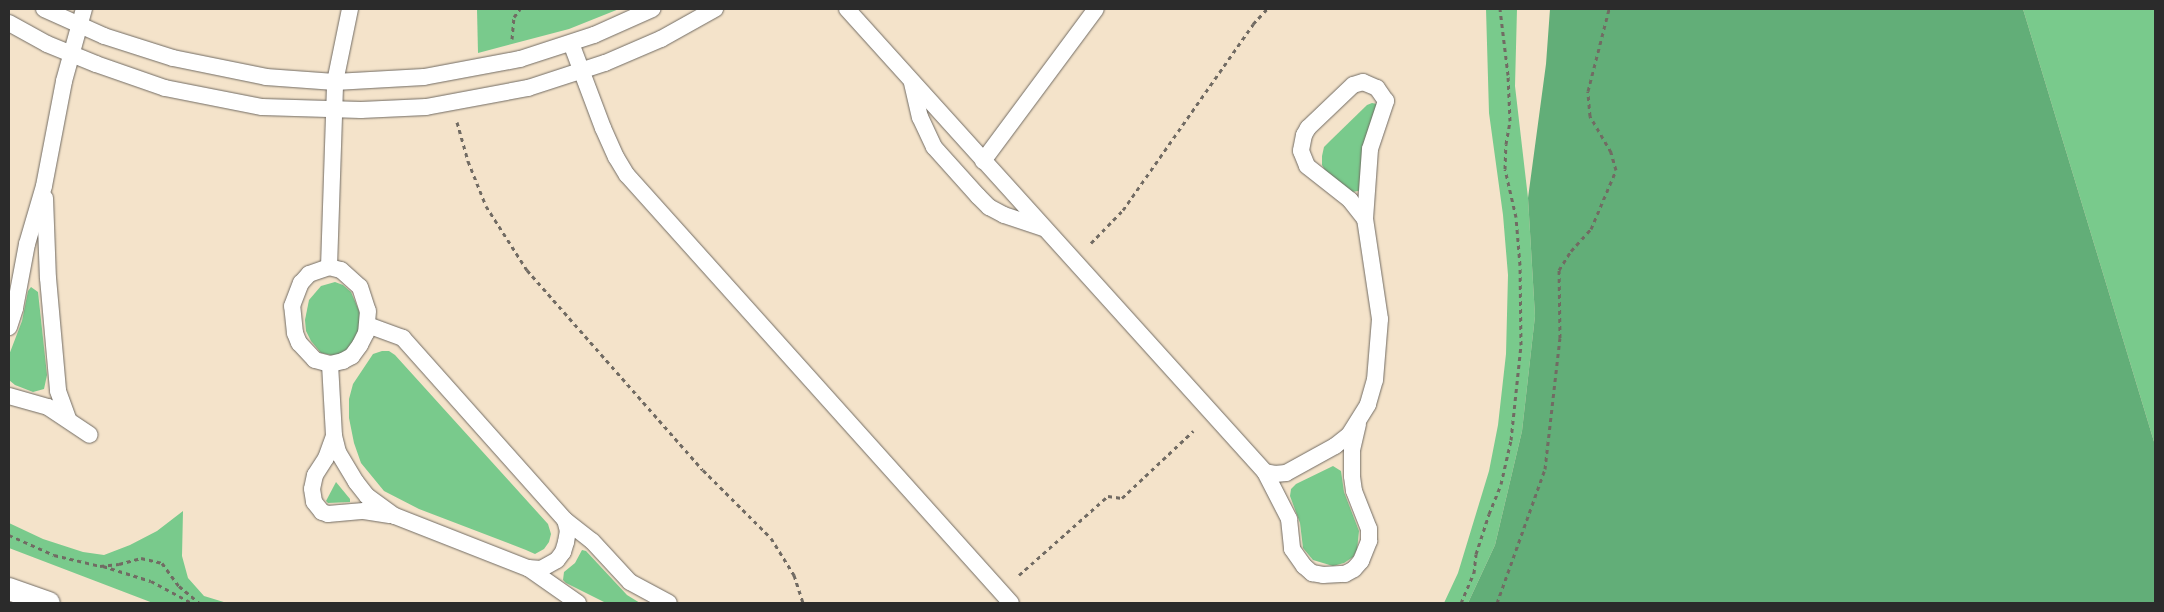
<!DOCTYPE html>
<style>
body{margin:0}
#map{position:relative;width:2164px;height:612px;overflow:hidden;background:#f4e3ca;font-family:Itim,sans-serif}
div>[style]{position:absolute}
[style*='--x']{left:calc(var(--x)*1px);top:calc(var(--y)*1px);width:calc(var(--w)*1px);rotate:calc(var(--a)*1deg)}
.green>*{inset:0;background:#79ca8c}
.forest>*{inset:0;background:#62ae78}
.path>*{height:3px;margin-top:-1.5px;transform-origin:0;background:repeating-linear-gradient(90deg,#716b63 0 4px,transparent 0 8px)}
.roads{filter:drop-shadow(0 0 1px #716b63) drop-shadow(0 0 1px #716b63)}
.street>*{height:16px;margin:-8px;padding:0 8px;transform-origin:8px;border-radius:8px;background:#fff}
.secondary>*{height:22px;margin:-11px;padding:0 11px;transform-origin:11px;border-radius:11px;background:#fff}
span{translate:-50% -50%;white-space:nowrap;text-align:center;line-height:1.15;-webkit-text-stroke:4.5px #f7f3e8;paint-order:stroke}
.frame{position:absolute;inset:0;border:10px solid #2b2b2b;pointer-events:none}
</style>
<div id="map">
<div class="green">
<i style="clip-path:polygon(477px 9px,619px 9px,569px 29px,478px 53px)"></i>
<i style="clip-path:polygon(1486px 9px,1517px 9px,1515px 86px,1528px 198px,1535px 316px,1522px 431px,1495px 545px,1468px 603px,1444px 603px,1458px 573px,1489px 471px,1498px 425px,1506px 354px,1508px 275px,1503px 215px,1489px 113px)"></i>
<i style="clip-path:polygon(2023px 9px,2155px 9px,2155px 445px)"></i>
<i style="clip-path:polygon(1372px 103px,1377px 104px,1364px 190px,1352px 192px,1326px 172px,1322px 165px,1322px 156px,1324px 147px,1330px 141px,1367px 105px)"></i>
<i style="clip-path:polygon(335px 282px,343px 285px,351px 292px,360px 313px,358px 339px,341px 357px,321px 353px,311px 341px,306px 331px,305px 320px,309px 300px,321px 286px)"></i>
<i style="clip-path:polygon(31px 287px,38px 292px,47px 375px,44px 389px,33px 392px,15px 385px,9px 380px,9px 355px,22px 321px,28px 291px)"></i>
<i style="clip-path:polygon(382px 351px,389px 351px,395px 355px,548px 524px,551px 534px,549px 542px,544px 549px,535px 554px,526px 550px,419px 509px,384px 491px,361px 463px,354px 443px,349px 418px,349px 399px,353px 384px,373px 354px)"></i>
<i style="clip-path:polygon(1333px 466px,1341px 471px,1344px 492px,1359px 531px,1357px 550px,1353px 557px,1344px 563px,1333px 566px,1313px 560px,1303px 548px,1300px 523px,1290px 496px,1291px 489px,1296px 484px)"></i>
<i style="clip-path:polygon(336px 482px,350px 499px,350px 502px,328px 503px,326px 501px)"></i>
<i style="clip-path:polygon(183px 511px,182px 556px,188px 578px,204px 596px,227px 603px,153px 603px,9px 548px,9px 523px,43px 539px,83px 552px,104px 555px,130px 545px,157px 531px)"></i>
<i style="clip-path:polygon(582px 550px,586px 551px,627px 595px,640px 603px,606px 603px,566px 583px,563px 580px,564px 572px,575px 563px)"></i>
</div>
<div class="forest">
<i style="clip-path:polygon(1550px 9px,2023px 9px,2155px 445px,2155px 603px,1468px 603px,1495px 545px,1522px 431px,1535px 316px,1528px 198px,1546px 64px)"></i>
</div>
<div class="path">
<i style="--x:512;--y:39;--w:22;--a:-85"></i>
<i style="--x:514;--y:17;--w:10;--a:-53"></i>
<i style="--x:457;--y:122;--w:41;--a:74.2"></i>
<i style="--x:468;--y:161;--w:48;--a:68.2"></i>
<i style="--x:486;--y:206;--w:76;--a:57.4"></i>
<i style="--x:527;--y:270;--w:266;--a:48.7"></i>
<i style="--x:703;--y:470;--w:96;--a:45"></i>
<i style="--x:771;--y:538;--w:44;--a:58.1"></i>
<i style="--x:794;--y:575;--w:29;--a:72"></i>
<i style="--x:1091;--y:243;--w:46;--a:-45.9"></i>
<i style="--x:1123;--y:210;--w:227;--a:-55"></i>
<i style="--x:1253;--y:24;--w:21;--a:-47"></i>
<i style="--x:9;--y:535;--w:49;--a:24"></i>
<i style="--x:54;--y:555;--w:47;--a:13.4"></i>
<i style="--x:100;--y:566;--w:19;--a:-6"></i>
<i style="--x:119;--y:564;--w:23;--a:-15"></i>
<i style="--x:141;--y:558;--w:22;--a:13"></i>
<i style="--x:162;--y:563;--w:29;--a:54"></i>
<i style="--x:179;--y:586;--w:26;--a:40"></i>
<i style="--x:103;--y:566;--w:50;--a:17.4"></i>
<i style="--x:151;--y:581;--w:47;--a:28.2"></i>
<i style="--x:1019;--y:575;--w:119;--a:-41.6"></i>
<i style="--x:1108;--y:496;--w:14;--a:8"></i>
<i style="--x:1122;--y:498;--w:98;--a:-43.3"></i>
<i style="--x:1461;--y:603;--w:33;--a:-67"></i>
<i style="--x:1474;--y:573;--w:19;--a:-84"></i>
<i style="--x:1476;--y:554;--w:42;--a:-72"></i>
<i style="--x:1489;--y:514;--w:32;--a:-68"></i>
<i style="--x:1501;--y:484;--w:45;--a:-77.2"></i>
<i style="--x:1511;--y:440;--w:96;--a:-84"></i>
<i style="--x:1521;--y:345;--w:80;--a:-90.7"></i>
<i style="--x:1520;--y:265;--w:48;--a:-94.8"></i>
<i style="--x:1516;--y:217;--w:49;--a:-102.9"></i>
<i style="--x:1505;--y:169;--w:25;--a:-88"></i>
<i style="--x:1506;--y:144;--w:23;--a:-80"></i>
<i style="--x:1510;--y:121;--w:46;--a:-92.5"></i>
<i style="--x:1508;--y:75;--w:66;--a:-96.9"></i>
<i style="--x:1497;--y:603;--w:142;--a:-70.3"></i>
<i style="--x:1545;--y:469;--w:132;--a:-83.5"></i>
<i style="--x:1560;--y:338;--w:68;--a:-90.8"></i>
<i style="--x:1559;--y:270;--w:22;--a:-58"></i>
<i style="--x:1571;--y:251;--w:30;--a:-48"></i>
<i style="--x:1591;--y:229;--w:64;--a:-67"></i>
<i style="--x:1616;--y:170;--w:19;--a:-106"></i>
<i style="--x:1611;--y:152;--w:42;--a:-120.3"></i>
<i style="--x:1590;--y:116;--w:25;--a:-95"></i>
<i style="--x:1588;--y:91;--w:85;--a:-75.6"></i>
</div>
<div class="roads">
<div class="street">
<i style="--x:44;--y:9;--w:66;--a:24.2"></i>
<i style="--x:104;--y:36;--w:72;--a:17.7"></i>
<i style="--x:173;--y:58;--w:95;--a:11.5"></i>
<i style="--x:266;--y:77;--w:69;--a:4.1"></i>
<i style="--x:335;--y:82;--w:89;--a:-3.2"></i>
<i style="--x:424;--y:77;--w:98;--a:-10.6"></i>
<i style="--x:520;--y:59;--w:78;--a:-18"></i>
<i style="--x:594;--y:35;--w:64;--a:-24.1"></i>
<i style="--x:847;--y:9;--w:624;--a:47.92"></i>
<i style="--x:1265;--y:472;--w:10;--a:11"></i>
<i style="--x:1275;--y:474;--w:11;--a:-5"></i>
<i style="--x:1286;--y:473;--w:56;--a:-28.9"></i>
<i style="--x:1335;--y:446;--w:18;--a:-38"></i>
<i style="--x:1349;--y:435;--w:36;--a:-58"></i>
<i style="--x:1368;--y:404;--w:25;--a:-74"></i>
<i style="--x:1375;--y:380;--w:61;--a:-85.3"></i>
<i style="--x:1380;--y:319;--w:101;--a:-98.5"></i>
<i style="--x:1365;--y:219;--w:70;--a:-85.9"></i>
<i style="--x:1370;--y:149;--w:51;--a:-71.6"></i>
<i style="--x:1386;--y:101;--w:16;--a:-125"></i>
<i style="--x:1377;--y:88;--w:15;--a:-157"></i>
<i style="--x:1363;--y:82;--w:10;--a:163"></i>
<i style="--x:1353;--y:85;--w:62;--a:136.3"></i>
<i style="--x:1308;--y:128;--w:8;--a:120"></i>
<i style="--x:1304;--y:135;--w:16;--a:101"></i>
<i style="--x:1301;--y:151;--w:16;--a:68"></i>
<i style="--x:1307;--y:166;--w:55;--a:38.3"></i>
<i style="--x:1350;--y:200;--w:24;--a:52"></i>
<i style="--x:9;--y:23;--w:43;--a:28.9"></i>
<i style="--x:47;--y:44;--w:53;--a:22.2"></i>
<i style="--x:96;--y:64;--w:73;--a:19.2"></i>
<i style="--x:165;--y:88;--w:99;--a:11.1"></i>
<i style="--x:262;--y:107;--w:99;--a:1.7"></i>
<i style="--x:361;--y:110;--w:65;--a:-2.6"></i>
<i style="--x:426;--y:107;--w:104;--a:-10.6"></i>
<i style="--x:528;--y:88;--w:81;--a:-18"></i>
<i style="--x:605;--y:63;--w:61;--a:-23.2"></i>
<i style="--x:661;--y:39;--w:62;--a:-29.1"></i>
<i style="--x:571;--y:43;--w:91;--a:69.4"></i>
<i style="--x:603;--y:128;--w:32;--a:66"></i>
<i style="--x:616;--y:157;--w:21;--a:59"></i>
<i style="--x:627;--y:175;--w:575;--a:48.1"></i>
<i style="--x:912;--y:83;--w:35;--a:77"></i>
<i style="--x:920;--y:117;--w:33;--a:65"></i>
<i style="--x:934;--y:147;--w:66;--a:48.1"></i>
<i style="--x:978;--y:196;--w:16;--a:45"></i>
<i style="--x:989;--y:207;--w:17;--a:28"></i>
<i style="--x:1004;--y:215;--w:41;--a:18.4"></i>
<i style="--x:983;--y:161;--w:189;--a:-53.4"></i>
<i style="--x:45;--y:198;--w:80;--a:87.9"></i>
<i style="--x:48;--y:278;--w:113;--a:84.9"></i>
<i style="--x:58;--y:391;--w:29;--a:70"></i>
<i style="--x:329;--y:267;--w:12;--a:14"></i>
<i style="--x:341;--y:270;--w:25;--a:42"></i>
<i style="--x:360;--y:287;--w:25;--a:72"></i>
<i style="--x:368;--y:311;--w:22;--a:95"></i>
<i style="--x:366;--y:333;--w:13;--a:117"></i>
<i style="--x:360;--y:345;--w:14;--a:126"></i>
<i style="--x:352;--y:356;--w:10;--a:151"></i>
<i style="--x:343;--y:361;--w:13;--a:167"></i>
<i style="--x:330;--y:364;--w:16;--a:-165"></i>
<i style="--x:315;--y:360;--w:23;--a:-133"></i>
<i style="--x:299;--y:343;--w:11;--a:-112"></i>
<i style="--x:295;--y:333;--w:27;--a:-96"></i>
<i style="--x:292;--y:306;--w:25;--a:-69"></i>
<i style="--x:301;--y:283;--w:12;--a:-48"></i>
<i style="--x:309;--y:274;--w:21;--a:-19"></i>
<i style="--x:329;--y:267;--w:185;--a:-88.1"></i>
<i style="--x:335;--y:82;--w:75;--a:-78.4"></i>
<i style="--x:9;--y:327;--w:20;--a:-72"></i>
<i style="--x:15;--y:308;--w:65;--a:-79.4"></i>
<i style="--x:27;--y:244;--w:60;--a:-73.7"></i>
<i style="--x:44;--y:186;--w:107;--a:-79.2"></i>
<i style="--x:64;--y:81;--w:75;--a:-74.5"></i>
<i style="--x:330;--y:364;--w:72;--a:86.8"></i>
<i style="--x:334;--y:436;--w:16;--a:76"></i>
<i style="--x:338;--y:452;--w:35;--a:59"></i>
<i style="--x:356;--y:482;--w:18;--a:52"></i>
<i style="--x:367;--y:496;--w:34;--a:36"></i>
<i style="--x:395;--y:516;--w:143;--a:21.4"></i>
<i style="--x:528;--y:568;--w:13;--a:4"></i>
<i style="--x:541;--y:569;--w:18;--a:-29"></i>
<i style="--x:557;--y:560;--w:10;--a:-53"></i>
<i style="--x:563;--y:552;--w:10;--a:-73"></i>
<i style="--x:566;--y:542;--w:11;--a:-80"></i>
<i style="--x:568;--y:531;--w:11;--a:-105"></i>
<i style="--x:565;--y:520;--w:244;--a:-131.7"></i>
<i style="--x:403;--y:338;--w:37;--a:-160"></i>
<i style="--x:9;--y:396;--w:41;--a:15.8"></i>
<i style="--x:48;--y:407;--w:50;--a:33.7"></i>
<i style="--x:334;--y:436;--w:23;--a:110"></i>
<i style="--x:326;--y:458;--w:20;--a:123"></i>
<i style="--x:315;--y:475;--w:14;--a:102"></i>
<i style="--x:312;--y:489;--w:13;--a:81"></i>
<i style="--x:314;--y:502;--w:13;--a:51"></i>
<i style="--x:322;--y:512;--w:6;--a:18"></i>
<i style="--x:328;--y:514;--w:36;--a:-5"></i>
<i style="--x:364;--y:511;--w:26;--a:9"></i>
<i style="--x:1265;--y:472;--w:53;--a:62.9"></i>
<i style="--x:1289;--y:519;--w:30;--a:84"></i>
<i style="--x:1292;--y:549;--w:21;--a:55"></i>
<i style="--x:1304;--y:566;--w:11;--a:41"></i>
<i style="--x:1312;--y:573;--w:11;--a:10"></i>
<i style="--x:1323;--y:575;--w:22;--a:-3"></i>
<i style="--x:1345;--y:574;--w:10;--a:-29"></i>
<i style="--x:1354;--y:569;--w:11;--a:-49"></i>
<i style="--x:1361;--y:561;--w:22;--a:-68"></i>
<i style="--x:1369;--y:541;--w:12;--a:-90"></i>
<i style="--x:1369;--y:529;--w:41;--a:-111.5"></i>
<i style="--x:1354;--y:491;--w:15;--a:-98"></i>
<i style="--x:1352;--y:476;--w:26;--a:-90"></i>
<i style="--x:1352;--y:450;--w:27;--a:-77"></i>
<i style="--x:565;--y:520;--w:34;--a:38"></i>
<i style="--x:592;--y:541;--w:56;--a:47.2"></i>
<i style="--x:630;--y:582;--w:44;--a:28.3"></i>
<i style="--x:528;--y:568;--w:61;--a:35"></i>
</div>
<div class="secondary">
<i style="--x:9;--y:589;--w:42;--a:19.3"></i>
</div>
</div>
<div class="frame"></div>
</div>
